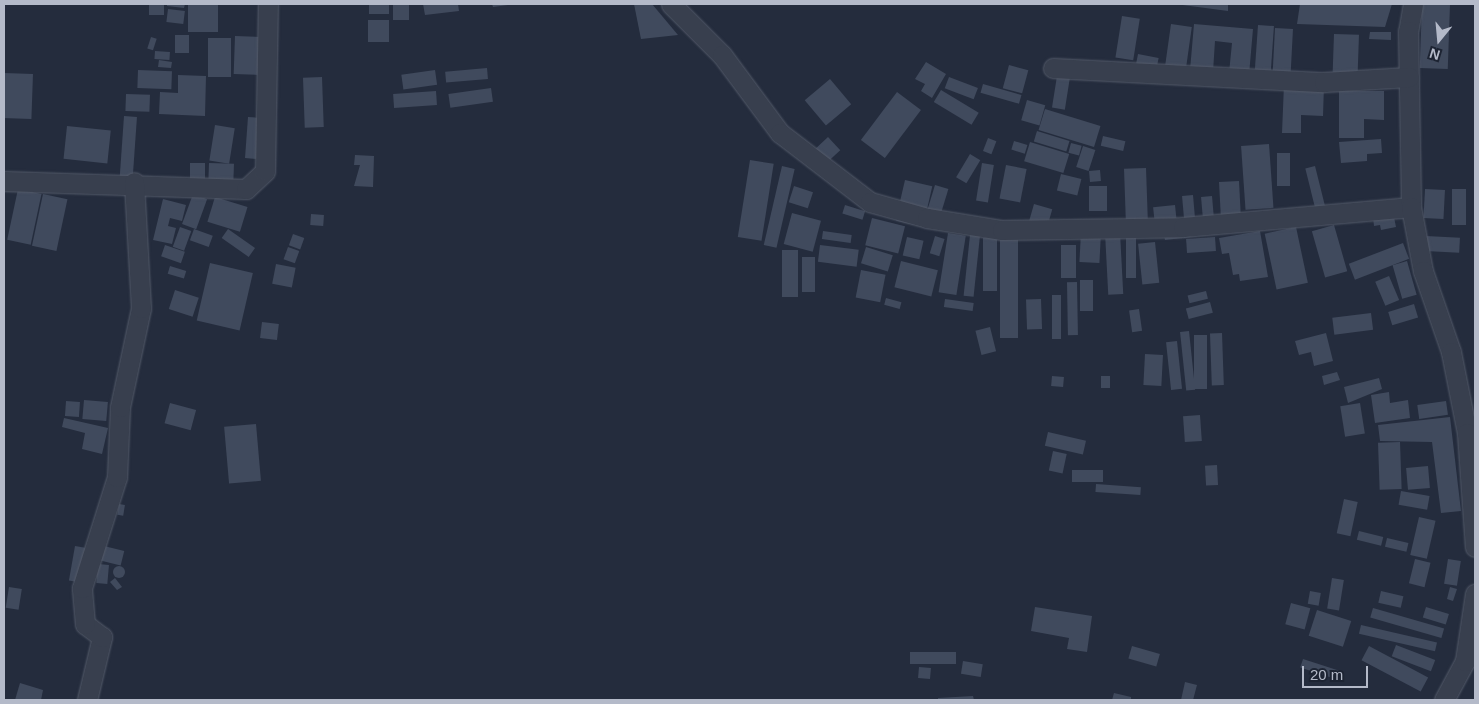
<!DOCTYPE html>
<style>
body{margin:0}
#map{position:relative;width:1479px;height:704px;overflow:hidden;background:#242c3d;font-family:Arial,sans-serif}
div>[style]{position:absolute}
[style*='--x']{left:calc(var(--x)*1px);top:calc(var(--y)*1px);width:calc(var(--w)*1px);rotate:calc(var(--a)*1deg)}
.building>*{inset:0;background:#404a5d;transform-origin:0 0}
.round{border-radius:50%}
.roads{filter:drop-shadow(0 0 1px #535a69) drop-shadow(0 0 1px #535a69)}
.minor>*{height:19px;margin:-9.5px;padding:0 9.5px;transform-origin:9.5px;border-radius:9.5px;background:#383f4e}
span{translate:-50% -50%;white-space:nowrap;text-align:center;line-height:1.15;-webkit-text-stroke:4px #1d2433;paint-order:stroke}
.frame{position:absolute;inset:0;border:5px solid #b4bac9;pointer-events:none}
.north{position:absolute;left:1414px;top:15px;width:50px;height:50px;-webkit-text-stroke:4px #1d2433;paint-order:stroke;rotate:197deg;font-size:14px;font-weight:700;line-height:20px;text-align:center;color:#b4bac9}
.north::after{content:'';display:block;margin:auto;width:18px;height:22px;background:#b4bac9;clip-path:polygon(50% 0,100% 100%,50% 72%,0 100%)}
.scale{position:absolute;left:1302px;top:666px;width:66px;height:22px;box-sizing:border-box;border:2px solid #b4bac9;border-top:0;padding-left:6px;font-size:15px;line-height:18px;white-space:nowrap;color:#b4bac9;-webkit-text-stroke:4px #1d2433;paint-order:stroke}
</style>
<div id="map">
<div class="building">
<i style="left:149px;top:4px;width:15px;height:11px"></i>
<i style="clip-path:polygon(167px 4px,185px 4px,184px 8px,167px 6px)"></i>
<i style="left:188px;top:4px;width:30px;height:28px"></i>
<i style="left:369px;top:4px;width:20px;height:10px"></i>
<i style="left:393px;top:4px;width:16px;height:16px"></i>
<i style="clip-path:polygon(423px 4px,458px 4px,459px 11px,425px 15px)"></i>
<i style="clip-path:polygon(492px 4px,508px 4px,508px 5px,493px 7px)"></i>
<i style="clip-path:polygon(634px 4px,652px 4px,678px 35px,641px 39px)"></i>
<i style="clip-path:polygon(1175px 4px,1221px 4px,1228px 5px,1228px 11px)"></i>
<i style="clip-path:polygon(1300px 4px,1392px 4px,1385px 27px,1297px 24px)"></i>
<i style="left:1422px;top:4px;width:28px;height:64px;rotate:2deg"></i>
<i style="left:168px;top:9px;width:17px;height:13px;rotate:7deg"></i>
<i style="left:1122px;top:16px;width:18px;height:42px;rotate:9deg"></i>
<i style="left:368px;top:20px;width:21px;height:22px"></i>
<i style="left:1171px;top:24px;width:21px;height:48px;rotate:8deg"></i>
<i style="clip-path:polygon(1194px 24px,1253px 29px,1249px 75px,1229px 73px,1232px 43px,1215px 41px,1213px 72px,1190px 70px)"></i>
<i style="left:1258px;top:25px;width:16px;height:52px;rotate:4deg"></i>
<i style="left:1275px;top:28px;width:18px;height:48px;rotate:3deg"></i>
<i style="clip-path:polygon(1370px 32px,1391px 32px,1391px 40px,1369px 39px)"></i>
<i style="left:1334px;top:34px;width:25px;height:38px;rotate:2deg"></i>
<i style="left:175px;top:35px;width:14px;height:18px"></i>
<i style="left:235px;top:36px;width:35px;height:38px;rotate:2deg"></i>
<i style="left:151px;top:37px;width:6px;height:12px;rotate:18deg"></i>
<i style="left:208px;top:38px;width:23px;height:39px"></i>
<i style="left:155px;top:51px;width:15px;height:8px;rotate:4deg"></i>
<i style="left:1138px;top:54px;width:21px;height:15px;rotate:11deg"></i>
<i style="clip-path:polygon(159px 60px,172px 62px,171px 68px,158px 67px)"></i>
<i style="clip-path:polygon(926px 62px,946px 74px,932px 98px,921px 91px,925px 84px,915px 79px)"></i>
<i style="left:1009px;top:65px;width:20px;height:24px;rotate:15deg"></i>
<i style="left:487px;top:68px;width:11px;height:42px;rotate:85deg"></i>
<i style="left:138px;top:70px;width:34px;height:18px;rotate:2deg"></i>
<i style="left:435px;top:70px;width:15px;height:34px;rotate:82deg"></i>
<i style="left:4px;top:73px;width:29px;height:45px;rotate:2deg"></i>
<i style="clip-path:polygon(178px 75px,206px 76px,205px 116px,159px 114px,160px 92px,178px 93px)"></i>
<i style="left:1057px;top:76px;width:13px;height:32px;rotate:9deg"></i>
<i style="left:322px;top:77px;width:50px;height:19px;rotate:88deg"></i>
<i style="left:949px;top:77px;width:31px;height:12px;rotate:21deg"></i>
<i style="left:830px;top:79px;width:33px;height:33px;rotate:50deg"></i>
<i style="left:983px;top:84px;width:40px;height:9px;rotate:16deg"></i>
<i style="clip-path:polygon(1284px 84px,1324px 85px,1323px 116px,1301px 115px,1301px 133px,1282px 133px)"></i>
<i style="left:491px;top:88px;width:14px;height:43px;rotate:82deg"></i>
<i style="left:941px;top:90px;width:44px;height:14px;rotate:31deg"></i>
<i style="left:436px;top:91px;width:14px;height:43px;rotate:86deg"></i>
<i style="clip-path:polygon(1339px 91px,1384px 91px,1384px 120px,1364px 119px,1364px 138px,1339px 138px)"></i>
<i style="left:897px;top:92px;width:30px;height:60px;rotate:37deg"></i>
<i style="left:126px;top:94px;width:24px;height:17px;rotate:2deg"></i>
<i style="left:1027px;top:100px;width:19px;height:21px;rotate:16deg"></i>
<i style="left:1045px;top:109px;width:58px;height:22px;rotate:17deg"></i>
<i style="left:124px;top:116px;width:13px;height:63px;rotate:4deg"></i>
<i style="clip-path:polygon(248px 117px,276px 119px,273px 142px,257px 159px,245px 158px)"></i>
<i style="left:215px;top:125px;width:20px;height:36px;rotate:9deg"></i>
<i style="left:67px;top:126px;width:44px;height:33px;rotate:6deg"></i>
<i style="left:1037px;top:131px;width:34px;height:11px;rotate:17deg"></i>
<i style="left:1103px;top:136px;width:23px;height:10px;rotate:13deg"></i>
<i style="left:828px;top:137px;width:18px;height:19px;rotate:47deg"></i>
<i style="left:988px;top:138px;width:9px;height:14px;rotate:21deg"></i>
<i style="clip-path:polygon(1381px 139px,1382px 153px,1367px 154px,1367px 161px,1341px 163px,1339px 142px)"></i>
<i style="left:1014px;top:141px;width:14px;height:9px;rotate:17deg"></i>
<i style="left:1030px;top:142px;width:41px;height:20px;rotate:17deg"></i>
<i style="left:1071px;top:143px;width:11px;height:10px;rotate:15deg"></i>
<i style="left:1269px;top:144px;width:64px;height:28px;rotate:86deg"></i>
<i style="left:1083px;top:146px;width:13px;height:22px;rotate:18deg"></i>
<i style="left:1277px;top:153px;width:13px;height:33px"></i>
<i style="left:970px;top:154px;width:12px;height:27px;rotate:31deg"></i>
<i style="clip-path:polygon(355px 155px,374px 156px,373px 187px,354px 186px,360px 165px,354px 165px)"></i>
<i style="left:750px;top:160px;width:24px;height:78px;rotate:9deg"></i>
<i style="left:190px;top:163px;width:15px;height:20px"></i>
<i style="left:209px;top:163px;width:25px;height:20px;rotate:2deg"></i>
<i style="left:982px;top:163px;width:12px;height:38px;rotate:9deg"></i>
<i style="left:1006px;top:165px;width:21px;height:34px;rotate:11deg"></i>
<i style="left:782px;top:166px;width:13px;height:81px;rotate:13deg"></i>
<i style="left:1315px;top:166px;width:49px;height:10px;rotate:76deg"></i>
<i style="left:1146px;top:168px;width:56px;height:22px;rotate:88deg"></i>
<i style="left:1100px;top:170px;width:11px;height:11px;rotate:85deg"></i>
<i style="left:1061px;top:174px;width:21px;height:17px;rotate:14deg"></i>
<i style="left:905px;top:180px;width:28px;height:26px;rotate:13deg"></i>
<i style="left:1239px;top:181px;width:33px;height:20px;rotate:87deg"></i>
<i style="left:935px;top:185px;width:14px;height:28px;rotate:17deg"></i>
<i style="left:794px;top:186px;width:20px;height:17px;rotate:18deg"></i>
<i style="left:1089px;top:186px;width:18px;height:25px"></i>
<i style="left:18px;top:189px;width:24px;height:52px;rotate:12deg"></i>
<i style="left:1425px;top:189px;width:20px;height:29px;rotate:3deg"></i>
<i style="left:1452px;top:189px;width:14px;height:36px"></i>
<i style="left:43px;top:194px;width:25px;height:53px;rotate:12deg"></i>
<i style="left:193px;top:194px;width:15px;height:32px;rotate:20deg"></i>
<i style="left:1193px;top:195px;width:24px;height:11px;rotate:85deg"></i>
<i style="left:1212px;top:196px;width:22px;height:11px;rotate:85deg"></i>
<i style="left:215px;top:197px;width:34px;height:26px;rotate:17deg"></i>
<i style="clip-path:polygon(163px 199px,186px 205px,182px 221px,170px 218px,168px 226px,176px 228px,172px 244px,153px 240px)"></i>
<i style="left:1034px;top:204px;width:19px;height:19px;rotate:16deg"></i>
<i style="left:845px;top:205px;width:21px;height:9px;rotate:17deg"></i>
<i style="left:1175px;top:205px;width:18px;height:22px;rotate:84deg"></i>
<i style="clip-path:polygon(1393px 212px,1396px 227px,1381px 230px,1380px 225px,1374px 226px,1373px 217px)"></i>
<i style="left:792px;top:213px;width:30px;height:32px;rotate:15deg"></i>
<i style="left:898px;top:213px;width:28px;height:8px;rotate:13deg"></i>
<i style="left:311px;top:214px;width:13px;height:11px;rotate:4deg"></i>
<i style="left:872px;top:218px;width:34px;height:28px;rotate:14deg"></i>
<i style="left:1334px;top:225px;width:48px;height:23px;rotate:74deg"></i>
<i style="left:180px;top:227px;width:12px;height:21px;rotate:20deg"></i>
<i style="left:1296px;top:227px;width:57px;height:32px;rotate:78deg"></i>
<i style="left:194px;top:229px;width:20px;height:12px;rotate:20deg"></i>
<i style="left:228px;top:229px;width:33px;height:11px;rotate:35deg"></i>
<i style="left:823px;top:231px;width:29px;height:8px;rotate:8deg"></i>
<i style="left:1126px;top:231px;width:10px;height:47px"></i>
<i style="clip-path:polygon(1260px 231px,1268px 277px,1240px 281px,1239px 274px,1233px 275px,1229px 253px,1222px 254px,1219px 238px)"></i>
<i style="left:1081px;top:232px;width:20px;height:30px;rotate:3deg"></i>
<i style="left:1120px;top:232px;width:62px;height:15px;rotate:87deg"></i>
<i style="clip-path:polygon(1191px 232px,1191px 237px,1165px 240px,1164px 234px)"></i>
<i style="left:948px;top:233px;width:18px;height:60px;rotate:9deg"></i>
<i style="left:293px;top:234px;width:12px;height:12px;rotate:20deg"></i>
<i style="left:970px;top:235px;width:10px;height:61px;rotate:6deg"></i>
<i style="left:935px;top:236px;width:10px;height:18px;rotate:17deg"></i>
<i style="left:1426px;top:236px;width:34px;height:15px;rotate:3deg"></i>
<i style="left:907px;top:237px;width:17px;height:19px;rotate:13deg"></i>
<i style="left:1215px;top:237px;width:14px;height:29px;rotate:86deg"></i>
<i style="left:983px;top:238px;width:14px;height:53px"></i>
<i style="left:1000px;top:240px;width:18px;height:98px"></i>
<i style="left:1155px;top:242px;width:41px;height:17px;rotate:84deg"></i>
<i style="left:1403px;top:243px;width:17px;height:58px;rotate:69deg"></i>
<i style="left:165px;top:245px;width:21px;height:12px;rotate:19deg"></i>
<i style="left:820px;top:245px;width:39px;height:17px;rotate:7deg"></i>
<i style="left:1061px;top:245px;width:15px;height:33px"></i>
<i style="left:288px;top:247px;width:12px;height:13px;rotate:20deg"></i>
<i style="left:866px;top:247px;width:28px;height:17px;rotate:17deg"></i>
<i style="left:782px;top:250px;width:16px;height:47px"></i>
<i style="left:802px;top:257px;width:13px;height:35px"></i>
<i style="left:901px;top:261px;width:38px;height:27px;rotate:14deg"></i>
<i style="left:1407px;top:261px;width:35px;height:15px;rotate:74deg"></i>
<i style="left:210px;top:263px;width:44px;height:59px;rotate:13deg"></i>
<i style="left:276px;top:264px;width:20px;height:20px;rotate:11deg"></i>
<i style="left:170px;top:266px;width:17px;height:8px;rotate:17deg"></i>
<i style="left:861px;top:270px;width:25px;height:28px;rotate:11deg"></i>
<i style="left:1389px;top:276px;width:26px;height:15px;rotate:67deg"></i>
<i style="left:1080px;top:280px;width:13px;height:31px"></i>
<i style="left:1077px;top:282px;width:53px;height:10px;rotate:89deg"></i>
<i style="left:175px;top:290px;width:25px;height:20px;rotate:18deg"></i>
<i style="left:1206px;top:291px;width:8px;height:19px;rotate:76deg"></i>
<i style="left:1052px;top:295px;width:9px;height:44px"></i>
<i style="left:886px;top:298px;width:16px;height:7px;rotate:15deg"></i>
<i style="left:945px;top:299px;width:29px;height:8px;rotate:8deg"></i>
<i style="left:1041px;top:299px;width:30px;height:15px;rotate:88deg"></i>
<i style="left:1210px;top:302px;width:11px;height:25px;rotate:75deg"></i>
<i style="left:1414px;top:304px;width:14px;height:27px;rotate:73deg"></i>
<i style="left:1139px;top:309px;width:22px;height:10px;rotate:82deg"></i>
<i style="left:1371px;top:313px;width:17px;height:39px;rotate:83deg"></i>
<i style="left:262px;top:322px;width:17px;height:16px;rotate:7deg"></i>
<i style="left:990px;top:327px;width:25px;height:15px;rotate:76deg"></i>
<i style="left:1189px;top:331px;width:59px;height:9px;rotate:84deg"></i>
<i style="left:1222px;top:333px;width:52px;height:12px;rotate:88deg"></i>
<i style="clip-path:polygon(1326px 333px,1333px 361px,1314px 366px,1311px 352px,1299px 355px,1295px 341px)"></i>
<i style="left:1194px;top:335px;width:13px;height:54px"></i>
<i style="left:1177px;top:341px;width:48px;height:11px;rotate:84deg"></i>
<i style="left:1145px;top:354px;width:18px;height:31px;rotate:3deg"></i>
<i style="clip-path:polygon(1337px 372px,1340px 380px,1324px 385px,1322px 376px)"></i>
<i style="left:1052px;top:376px;width:12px;height:10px;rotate:5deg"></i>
<i style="left:1101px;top:376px;width:9px;height:12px"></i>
<i style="clip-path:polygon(1379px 378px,1382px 389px,1348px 403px,1344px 387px)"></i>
<i style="clip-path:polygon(1389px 392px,1390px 403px,1408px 400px,1410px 418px,1375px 423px,1371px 395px)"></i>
<i style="left:84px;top:400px;width:24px;height:19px;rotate:5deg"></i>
<i style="left:66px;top:401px;width:14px;height:15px;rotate:4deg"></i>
<i style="left:1446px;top:401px;width:14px;height:29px;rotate:82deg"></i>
<i style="left:170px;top:403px;width:27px;height:21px;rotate:15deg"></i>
<i style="left:1360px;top:403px;width:31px;height:20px;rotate:81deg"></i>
<i style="left:1200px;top:415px;width:26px;height:17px;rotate:86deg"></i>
<i style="clip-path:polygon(1450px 417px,1461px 511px,1441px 513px,1432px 442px,1380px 441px,1378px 425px)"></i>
<i style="clip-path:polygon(64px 418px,108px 428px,102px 454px,82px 449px,85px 433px,62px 427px)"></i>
<i style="left:256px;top:424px;width:57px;height:32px;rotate:85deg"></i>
<i style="left:1048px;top:432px;width:39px;height:14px;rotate:13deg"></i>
<i style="left:1400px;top:442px;width:47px;height:22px;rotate:88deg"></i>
<i style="left:1053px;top:451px;width:14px;height:20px;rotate:12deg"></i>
<i style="left:1217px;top:465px;width:20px;height:12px;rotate:87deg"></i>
<i style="left:1428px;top:466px;width:22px;height:22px;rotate:85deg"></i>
<i style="left:1072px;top:470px;width:31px;height:12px"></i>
<i style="left:1096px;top:484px;width:45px;height:8px;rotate:4deg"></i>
<i style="left:1401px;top:491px;width:29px;height:14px;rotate:10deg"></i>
<i style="left:1344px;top:499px;width:14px;height:35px;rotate:12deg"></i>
<i style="left:119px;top:504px;width:6px;height:11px;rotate:9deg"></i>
<i style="left:1419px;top:517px;width:17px;height:39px;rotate:13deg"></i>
<i style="left:1359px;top:531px;width:25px;height:9px;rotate:14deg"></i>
<i style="left:1387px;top:538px;width:22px;height:9px;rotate:13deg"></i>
<i style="left:100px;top:545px;width:25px;height:15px;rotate:14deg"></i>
<i style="left:75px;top:546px;width:22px;height:35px;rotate:10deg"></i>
<i style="left:1415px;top:559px;width:16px;height:25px;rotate:14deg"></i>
<i style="left:1448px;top:559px;width:13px;height:25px;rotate:9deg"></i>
<i style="left:98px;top:564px;width:11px;height:19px;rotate:5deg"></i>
<i class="round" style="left:113px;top:566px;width:12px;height:12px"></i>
<i style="clip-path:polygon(115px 578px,122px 587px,117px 590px,110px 582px)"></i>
<i style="left:1332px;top:578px;width:12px;height:31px;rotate:9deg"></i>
<i style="left:9px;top:587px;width:13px;height:21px;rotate:9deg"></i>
<i style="clip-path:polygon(1450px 587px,1457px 589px,1453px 601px,1447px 599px)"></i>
<i style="left:1310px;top:591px;width:11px;height:13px;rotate:10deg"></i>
<i style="left:1381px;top:591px;width:23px;height:12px;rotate:13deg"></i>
<i style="left:1291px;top:603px;width:20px;height:22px;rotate:15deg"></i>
<i style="clip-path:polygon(1035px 607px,1092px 616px,1087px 652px,1067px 649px,1069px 638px,1031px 631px)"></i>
<i style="left:1426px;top:607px;width:24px;height:11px;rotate:17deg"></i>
<i style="left:1373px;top:608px;width:74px;height:10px;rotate:16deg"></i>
<i style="left:1317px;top:610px;width:36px;height:27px;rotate:18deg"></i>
<i style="left:1361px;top:625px;width:78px;height:9px;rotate:13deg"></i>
<i style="left:1396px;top:645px;width:42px;height:12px;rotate:21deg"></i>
<i style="left:1132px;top:646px;width:29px;height:13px;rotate:16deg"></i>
<i style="left:1369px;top:646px;width:67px;height:16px;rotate:28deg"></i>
<i style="left:910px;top:652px;width:46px;height:12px"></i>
<i style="left:1303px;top:659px;width:39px;height:9px;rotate:18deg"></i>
<i style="left:963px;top:661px;width:20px;height:13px;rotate:9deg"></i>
<i style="left:919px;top:667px;width:12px;height:11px;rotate:5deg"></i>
<i style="clip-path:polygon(1185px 682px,1197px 685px,1193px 700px,1181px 700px)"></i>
<i style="clip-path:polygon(20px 683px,43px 690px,41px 700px,15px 700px)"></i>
<i style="clip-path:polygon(1114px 693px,1131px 697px,1131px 700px,1112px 700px)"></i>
<i style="clip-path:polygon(973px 696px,974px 700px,938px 700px,938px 698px)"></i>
</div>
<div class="roads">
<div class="minor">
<i style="--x:671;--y:4;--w:72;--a:45"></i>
<i style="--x:722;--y:55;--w:97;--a:53.4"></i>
<i style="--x:780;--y:133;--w:113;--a:37.5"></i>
<i style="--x:870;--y:202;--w:59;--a:15.7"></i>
<i style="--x:927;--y:218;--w:76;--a:9.1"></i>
<i style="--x:1002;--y:230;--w:181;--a:-0.9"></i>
<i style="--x:1183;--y:227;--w:229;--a:-5"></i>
<i style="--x:1413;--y:4;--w:27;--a:100"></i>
<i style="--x:1408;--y:31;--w:176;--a:89"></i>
<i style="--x:1411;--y:207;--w:65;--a:79.4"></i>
<i style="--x:1423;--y:271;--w:86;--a:70.9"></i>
<i style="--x:1451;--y:352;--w:83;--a:78.8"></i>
<i style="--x:1467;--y:433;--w:114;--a:86"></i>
<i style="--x:1053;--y:68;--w:271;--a:3"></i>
<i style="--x:1324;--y:82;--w:85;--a:-3.4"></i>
<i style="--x:4;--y:181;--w:242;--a:1.9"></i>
<i style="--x:246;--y:189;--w:26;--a:-43"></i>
<i style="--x:265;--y:171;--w:167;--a:-89"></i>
<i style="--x:87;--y:700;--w:65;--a:-76.6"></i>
<i style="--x:102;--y:637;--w:21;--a:-143"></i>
<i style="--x:85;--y:624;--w:36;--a:-95"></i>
<i style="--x:82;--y:588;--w:116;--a:-72.5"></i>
<i style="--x:117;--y:477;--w:70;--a:-87.5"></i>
<i style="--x:120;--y:407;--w:101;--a:-78"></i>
<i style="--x:141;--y:308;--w:126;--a:-93.2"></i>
<i style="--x:1444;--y:700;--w:44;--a:-61.7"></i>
<i style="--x:1465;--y:661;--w:68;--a:-81.5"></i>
</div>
</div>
<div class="frame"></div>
<div class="north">N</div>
<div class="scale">20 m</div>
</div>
